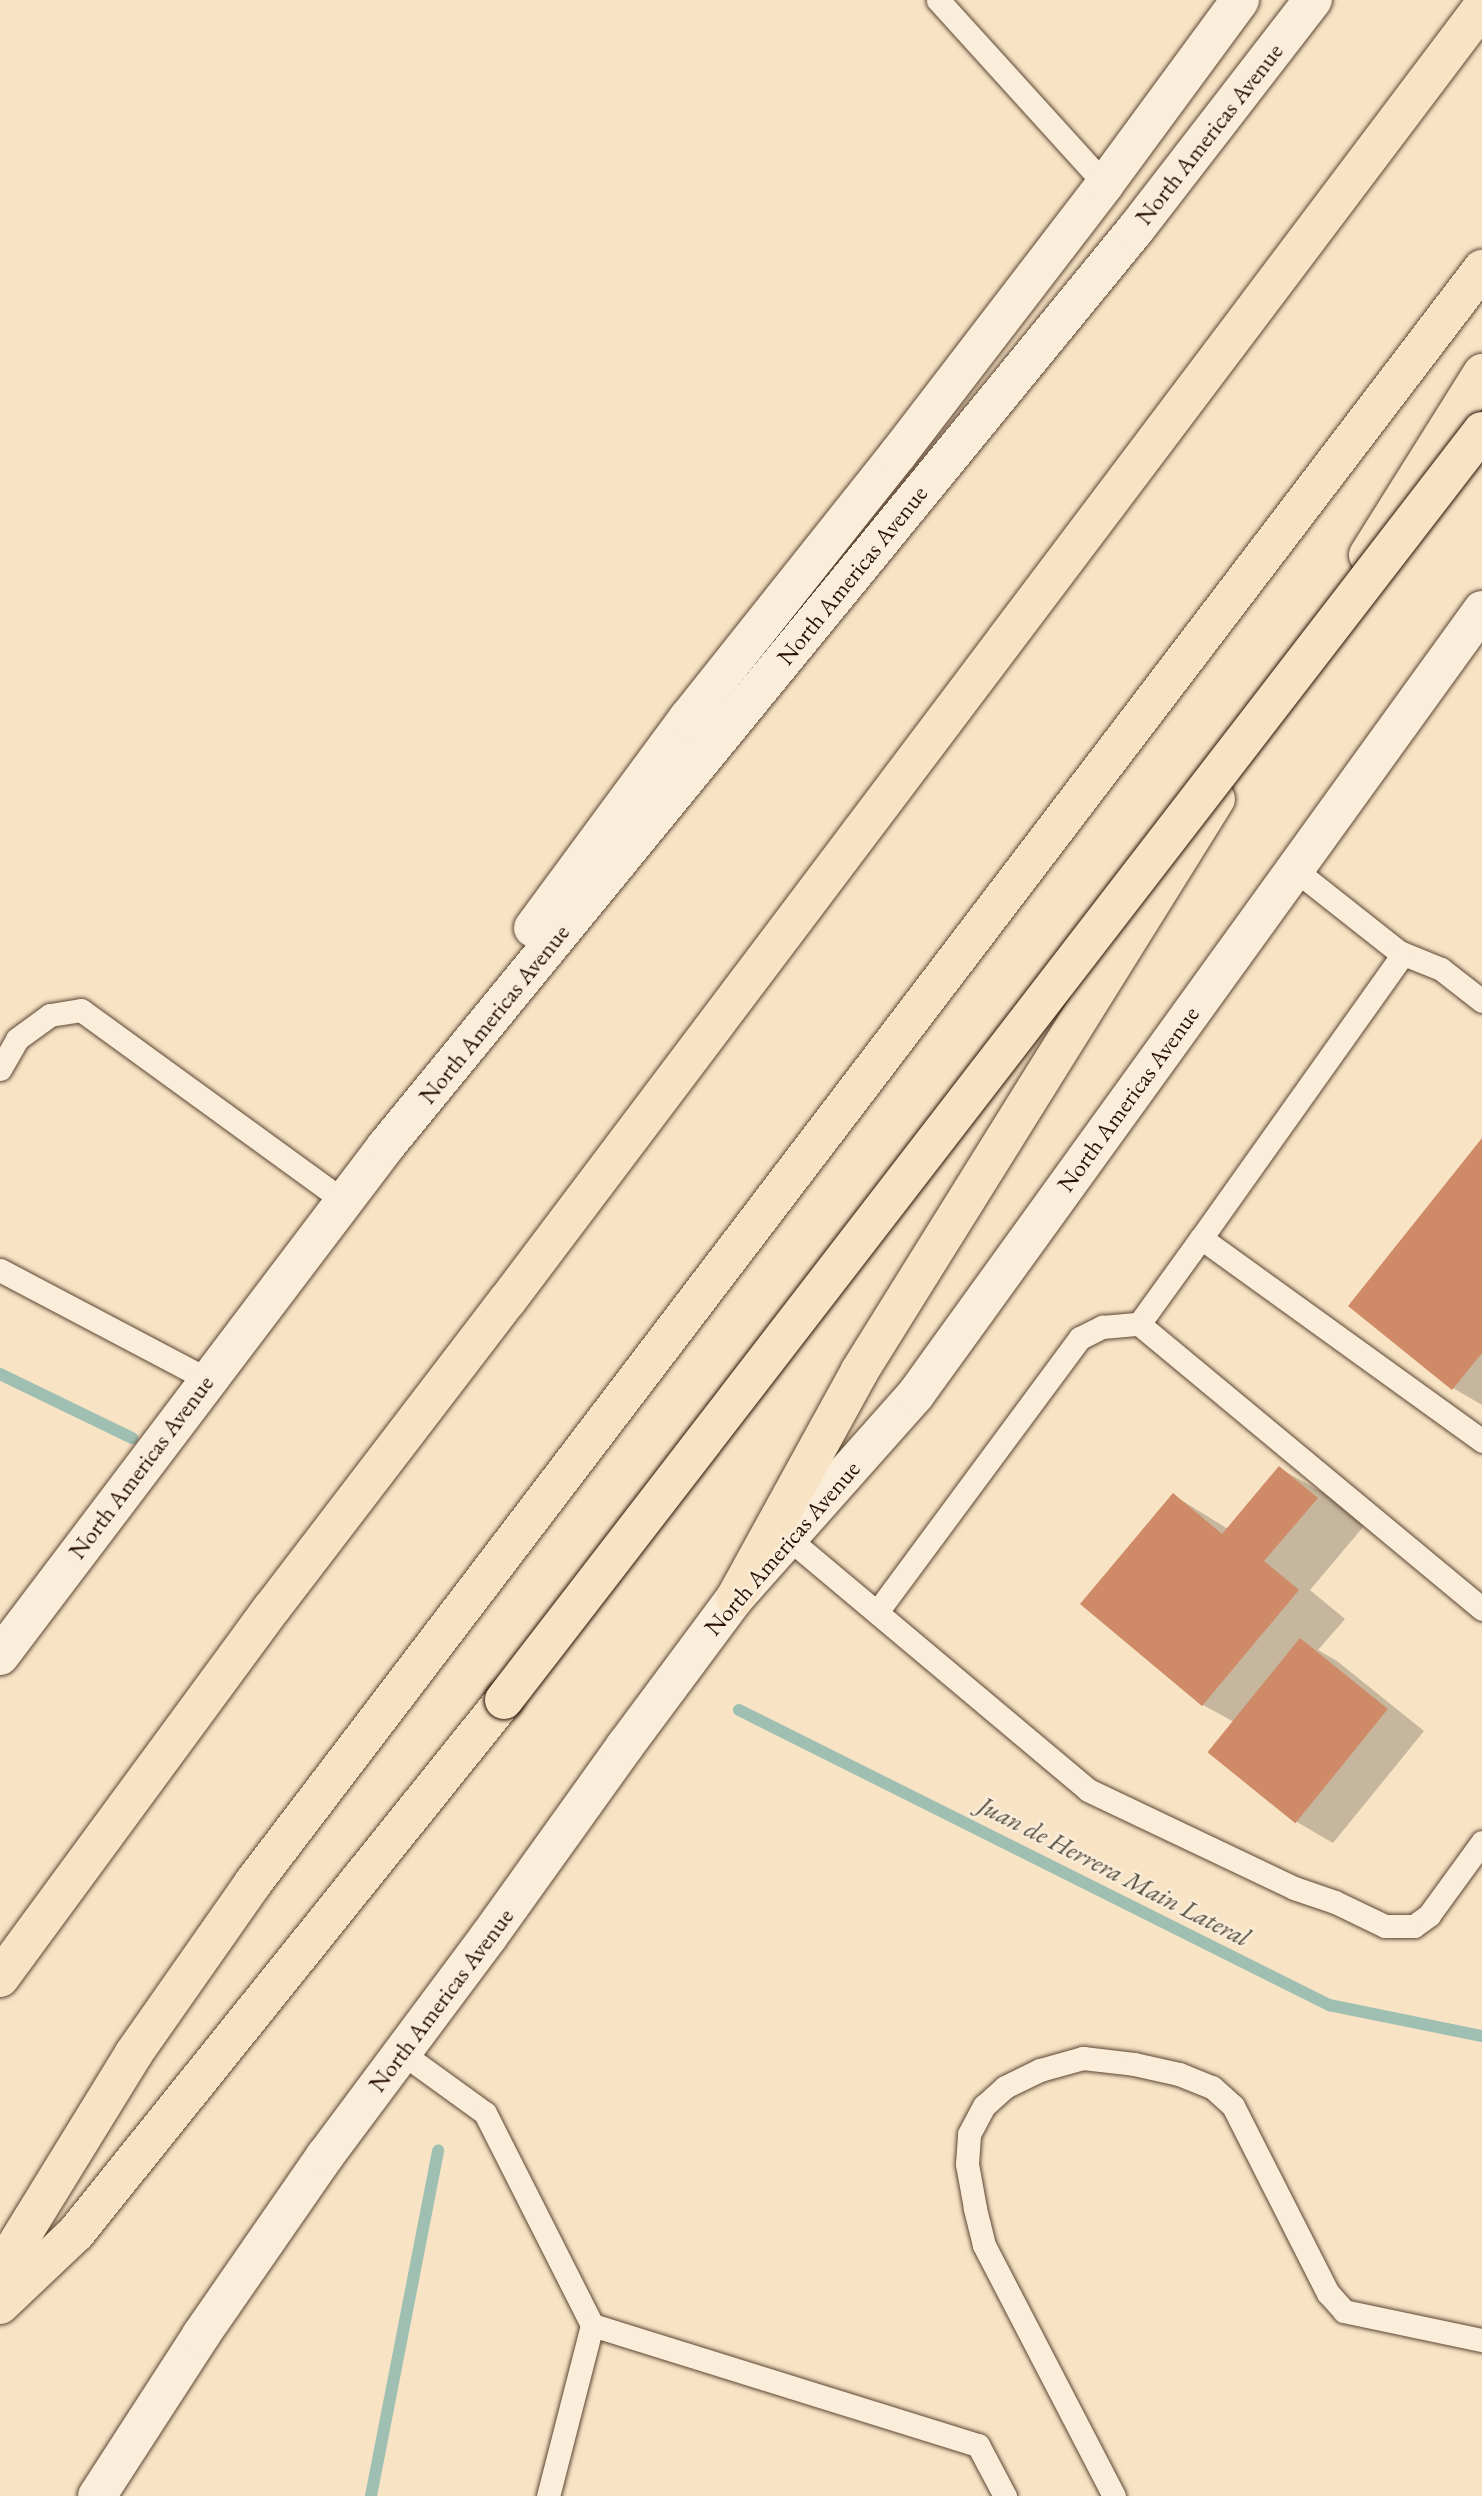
<!DOCTYPE html>
<style>
body{margin:0}
#map{position:relative;width:1482px;height:2496px;overflow:hidden;background:#f8e4c5;font-family:"EB Garamond",serif}
div>[style]{position:absolute}
[style*='--x']{left:calc(var(--x)*1px);top:calc(var(--y)*1px);width:calc(var(--w)*1px);rotate:calc(var(--a)*1deg)}
.shadow>*{inset:0;background:#0003}
.stream>*{height:12px;margin:-6px;padding:0 6px;transform-origin:6px;border-radius:6px;background:#9ebfb1}
.building>*{inset:0;background:#cf8a67;transform-origin:0 0}
.roads{filter:drop-shadow(0 0 2px #5c4534) drop-shadow(0 0 2px #5c4534)}
.lane>*{height:23px;margin:-11.5px;padding:0 11.5px;transform-origin:11.5px;border-radius:11.5px;background:#faedd9}
.secondary>*{height:38px;margin:-19px;padding:0 19px;transform-origin:19px;border-radius:19px;background:#faedd9}
.highway>*{height:38px;margin:-19px;padding:0 19px;transform-origin:19px;border-radius:19px;background:#f8e4c5}
.bridges{filter:drop-shadow(0 0 2px #281003) drop-shadow(0 0 2px #281003)}
.highway-bridge>*{height:38px;margin:-19px;padding:0 19px;transform-origin:19px;border-radius:19px;background:#f8e4c5}
span{translate:-50% -50%;white-space:nowrap;text-align:center;line-height:1.15;-webkit-text-stroke:5px #faedd9;paint-order:stroke}
.street-label{font-size:24px;color:#281003}
.water-label{font-size:26px;color:#514d40;font-style:italic}
</style>
<div id="map">
<div class="shadow">
<i style="clip-path:polygon(1482px 1140px,1482px 1405px,1453px 1388px,1350px 1306px)"></i>
<i style="clip-path:polygon(1279px 1468px,1327px 1495px,1364px 1526px,1310px 1590px,1345px 1619px,1318px 1650px,1337px 1661px,1424px 1731px,1333px 1843px,1297px 1822px,1234px 1722px,1203px 1705px,1173px 1495px,1228px 1529px)"></i>
</div>
<div class="stream">
<i style="--x:0;--y:1374;--w:147;--a:25.9"></i>
<i style="--x:739;--y:1710;--w:660;--a:26.57"></i>
<i style="--x:1329;--y:2005;--w:156;--a:11.5"></i>
<i style="--x:371;--y:2496;--w:352;--a:-79"></i>
</div>
<div class="building">
<i style="clip-path:polygon(1482px 1138px,1482px 1353px,1452px 1390px,1348px 1306px)"></i>
<i style="clip-path:polygon(1279px 1466px,1318px 1498px,1264px 1561px,1299px 1590px,1202px 1706px,1080px 1604px,1173px 1493px,1222px 1534px)"></i>
<i style="left:1300px;top:1638px;width:113px;height:147px;rotate:39deg"></i>
</div>
<div class="roads">
<div class="lane">
<i style="--x:938;--y:0;--w:248;--a:47.8"></i>
<i style="--x:1294;--y:869;--w:134;--a:38.3"></i>
<i style="--x:1399;--y:952;--w:45;--a:22"></i>
<i style="--x:1441;--y:969;--w:52;--a:38"></i>
<i style="--x:1403;--y:954;--w:349;--a:125.4"></i>
<i style="--x:1201;--y:1238;--w:347;--a:35.8"></i>
<i style="--x:0;--y:1069;--w:34;--a:-60"></i>
<i style="--x:17;--y:1039;--w:41;--a:-36"></i>
<i style="--x:50;--y:1015;--w:31;--a:-9"></i>
<i style="--x:81;--y:1010;--w:325;--a:36"></i>
<i style="--x:0;--y:1270;--w:234;--a:27.8"></i>
<i style="--x:1139;--y:1324;--w:106;--a:-54.2"></i>
<i style="--x:788;--y:1538;--w:392;--a:40"></i>
<i style="--x:1088;--y:1790;--w:228;--a:25.4"></i>
<i style="--x:1294;--y:1888;--w:43;--a:18.9"></i>
<i style="--x:1335;--y:1902;--w:55;--a:25.6"></i>
<i style="--x:1385;--y:1926;--w:29;--a:0"></i>
<i style="--x:1414;--y:1926;--w:19;--a:-36"></i>
<i style="--x:1429;--y:1915;--w:90;--a:-54"></i>
<i style="--x:877;--y:1612;--w:341;--a:-53.5"></i>
<i style="--x:1080;--y:1338;--w:25;--a:-27"></i>
<i style="--x:1102;--y:1327;--w:37;--a:-5"></i>
<i style="--x:1139;--y:1324;--w:446;--a:39.7"></i>
<i style="--x:402;--y:2053;--w:102;--a:35.9"></i>
<i style="--x:485;--y:2113;--w:237;--a:63.2"></i>
<i style="--x:592;--y:2325;--w:177;--a:104.4"></i>
<i style="--x:592;--y:2325;--w:404;--a:17.3"></i>
<i style="--x:978;--y:2445;--w:58;--a:62.1"></i>
<i style="--x:1114;--y:2496;--w:283;--a:-117.4"></i>
<i style="--x:984;--y:2245;--w:38;--a:-104"></i>
<i style="--x:975;--y:2208;--w:45;--a:-100.3"></i>
<i style="--x:967;--y:2164;--w:30;--a:-86"></i>
<i style="--x:969;--y:2134;--w:32;--a:-62"></i>
<i style="--x:984;--y:2106;--w:28;--a:-42"></i>
<i style="--x:1005;--y:2087;--w:39;--a:-26"></i>
<i style="--x:1040;--y:2070;--w:45;--a:-15.6"></i>
<i style="--x:1083;--y:2058;--w:51;--a:6.7"></i>
<i style="--x:1134;--y:2064;--w:46;--a:12.5"></i>
<i style="--x:1179;--y:2074;--w:35;--a:22"></i>
<i style="--x:1212;--y:2087;--w:28;--a:42"></i>
<i style="--x:1233;--y:2106;--w:210;--a:63.1"></i>
<i style="--x:1328;--y:2293;--w:24;--a:48"></i>
<i style="--x:1344;--y:2311;--w:141;--a:11.9"></i>
</div>
<div class="secondary">
<i style="--x:533;--y:928;--w:261;--a:-53.6"></i>
<i style="--x:688;--y:718;--w:337;--a:-51.5"></i>
<i style="--x:898;--y:454;--w:340;--a:-52.5"></i>
<i style="--x:1105;--y:184;--w:228;--a:-53.7"></i>
<i style="--x:0;--y:1656;--w:640;--a:-52.88"></i>
<i style="--x:386;--y:1146;--w:1183;--a:-50.73"></i>
<i style="--x:1135;--y:230;--w:291;--a:-52.3"></i>
<i style="--x:97;--y:2496;--w:192;--a:-57.1"></i>
<i style="--x:201;--y:2335;--w:218;--a:-55.3"></i>
<i style="--x:325;--y:2156;--w:274;--a:-53.3"></i>
<i style="--x:489;--y:1936;--w:234;--a:-54.4"></i>
<i style="--x:625;--y:1746;--w:184;--a:-53.4"></i>
<i style="--x:735;--y:1598;--w:273;--a:-48.4"></i>
<i style="--x:916;--y:1394;--w:967;--a:-54.17"></i>
</div>
<div class="highway">
<i style="--x:1368;--y:555;--w:215;--a:-57.9"></i>
<i style="--x:735;--y:1598;--w:258;--a:-61.2"></i>
<i style="--x:859;--y:1372;--w:675;--a:-58.08"></i>
<i style="--x:0;--y:1978;--w:459;--a:-53.7"></i>
<i style="--x:272;--y:1608;--w:387;--a:-52.6"></i>
<i style="--x:507;--y:1301;--w:1620;--a:-53"></i>
<i style="--x:0;--y:2271;--w:256;--a:-58.4"></i>
<i style="--x:134;--y:2053;--w:208;--a:-55"></i>
<i style="--x:253;--y:1883;--w:2029;--a:-52.71"></i>
<i style="--x:0;--y:2305;--w:105;--a:-43.5"></i>
<i style="--x:76;--y:2233;--w:684;--a:-51.24"></i>
</div>
</div>
<div class="bridges">
<div class="highway-bridge">
<i style="--x:504;--y:1700;--w:1602;--a:-52.38"></i>
</div>
</div>
<div class="street-label">
<span style="left:1209px;top:134px;rotate:-52deg">North Americas Avenue</span>
<span style="left:852px;top:575px;rotate:-51deg">North Americas Avenue</span>
<span style="left:494px;top:1014px;rotate:-51deg">North Americas Avenue</span>
<span style="left:1128px;top:1099px;rotate:-54deg">North Americas Avenue</span>
<span style="left:141px;top:1467px;rotate:-53deg">North Americas Avenue</span>
<span style="left:782px;top:1548px;rotate:-49deg">North Americas Avenue</span>
<span style="left:441px;top:2000px;rotate:-53deg">North Americas Avenue</span>
</div>
<div class="water-label">
<span style="left:1114px;top:1872px;rotate:27deg">Juan de Herrera Main Lateral</span>
</div>
</div>
